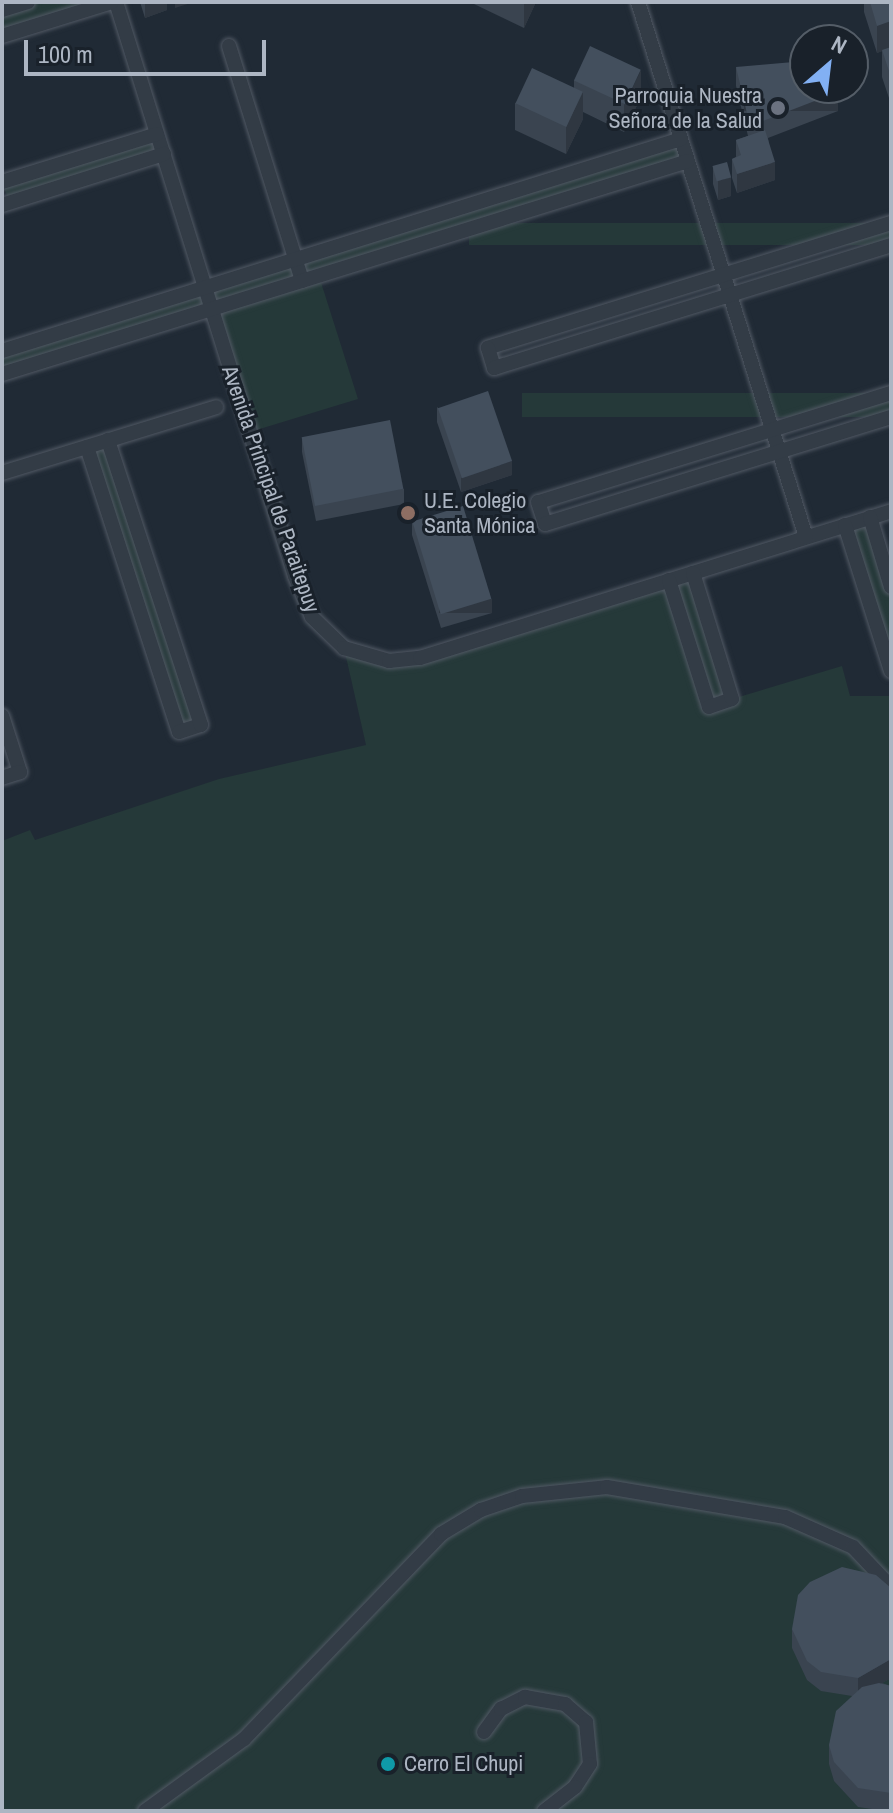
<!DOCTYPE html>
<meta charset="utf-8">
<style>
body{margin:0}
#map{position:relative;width:893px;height:1813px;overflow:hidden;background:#202a35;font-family:"Archivo Narrow",sans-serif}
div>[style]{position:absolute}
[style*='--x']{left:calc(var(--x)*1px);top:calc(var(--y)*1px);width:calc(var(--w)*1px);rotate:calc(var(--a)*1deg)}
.green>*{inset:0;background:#253939;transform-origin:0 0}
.roads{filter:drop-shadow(0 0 2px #515964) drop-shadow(0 0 2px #515964)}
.street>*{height:14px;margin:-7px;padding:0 7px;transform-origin:7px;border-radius:7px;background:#333c46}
.wall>*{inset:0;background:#3a4450}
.shaded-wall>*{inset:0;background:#2f3741;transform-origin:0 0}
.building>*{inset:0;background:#434f5d;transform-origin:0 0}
.dots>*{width:22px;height:22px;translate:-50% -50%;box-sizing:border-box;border:4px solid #19212a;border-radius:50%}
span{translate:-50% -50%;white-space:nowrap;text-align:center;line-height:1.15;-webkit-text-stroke:6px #19212a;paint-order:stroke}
.poi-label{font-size:22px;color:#adb6c3}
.right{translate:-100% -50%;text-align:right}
.left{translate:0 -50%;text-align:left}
.street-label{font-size:22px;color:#adb6c3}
.frame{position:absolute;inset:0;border:4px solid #adb6c3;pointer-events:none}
.north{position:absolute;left:789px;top:24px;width:80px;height:80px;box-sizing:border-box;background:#19212a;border:2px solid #545d67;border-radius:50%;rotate:28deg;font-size:22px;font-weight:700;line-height:32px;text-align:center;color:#adb6c3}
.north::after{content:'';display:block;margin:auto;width:28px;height:36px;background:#82b0f3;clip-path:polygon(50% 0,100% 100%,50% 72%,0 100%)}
.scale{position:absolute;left:24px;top:40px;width:242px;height:36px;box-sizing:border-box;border:4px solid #adb6c3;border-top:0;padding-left:10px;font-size:24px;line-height:28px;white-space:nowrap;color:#adb6c3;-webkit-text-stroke:6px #19212a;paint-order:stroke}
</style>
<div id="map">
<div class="green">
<i style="clip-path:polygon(28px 2px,112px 2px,2px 36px,2px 10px)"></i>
<i style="left:157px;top:134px;width:21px;height:162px;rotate:71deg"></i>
<i style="clip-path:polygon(681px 139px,688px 161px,319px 276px,358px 399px,250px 432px,211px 309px,2px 374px,2px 351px)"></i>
<i style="left:891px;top:223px;width:22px;height:422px;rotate:90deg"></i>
<i style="left:891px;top:393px;width:24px;height:369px;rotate:90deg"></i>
<i style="left:108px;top:440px;width:300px;height:22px;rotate:72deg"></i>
<i style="clip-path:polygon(870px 518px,891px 587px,891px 671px,845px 525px)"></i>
<i style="clip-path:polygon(693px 573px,732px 699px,842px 666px,850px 696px,891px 696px,891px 1811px,2px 1811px,2px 841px,30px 830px,35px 840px,219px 779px,366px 745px,344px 648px,389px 661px)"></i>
</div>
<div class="roads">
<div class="street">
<i style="--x:116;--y:2;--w:601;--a:72.68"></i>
<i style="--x:295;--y:576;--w:44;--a:67.5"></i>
<i style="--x:312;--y:617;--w:45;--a:44.1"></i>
<i style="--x:344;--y:648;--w:47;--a:16.1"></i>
<i style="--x:389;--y:661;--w:31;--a:-6"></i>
<i style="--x:420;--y:658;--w:493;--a:-17.3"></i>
<i style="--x:638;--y:2;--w:561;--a:72.57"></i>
<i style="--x:2;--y:10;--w:27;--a:-17"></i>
<i style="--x:2;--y:36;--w:115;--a:-17.2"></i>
<i style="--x:229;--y:46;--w:246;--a:72.7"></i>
<i style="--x:2;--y:182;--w:162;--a:-17.2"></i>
<i style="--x:2;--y:205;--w:170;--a:-17.5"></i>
<i style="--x:891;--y:223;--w:422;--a:162.8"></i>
<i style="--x:488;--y:348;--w:21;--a:73"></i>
<i style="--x:494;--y:368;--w:416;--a:-17.2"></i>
<i style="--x:2;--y:351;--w:711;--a:-17.34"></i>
<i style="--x:2;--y:374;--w:718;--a:-17.25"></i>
<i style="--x:891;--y:393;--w:369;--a:162.8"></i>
<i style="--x:538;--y:502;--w:23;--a:72"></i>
<i style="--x:545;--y:524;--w:362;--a:-17.2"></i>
<i style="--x:87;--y:447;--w:299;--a:72.1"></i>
<i style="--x:179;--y:732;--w:23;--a:-18"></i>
<i style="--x:201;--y:725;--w:300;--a:-108.1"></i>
<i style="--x:2;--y:473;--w:224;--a:-17.1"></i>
<i style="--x:870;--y:517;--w:73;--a:73.3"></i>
<i style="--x:845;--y:525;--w:153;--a:72.5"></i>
<i style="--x:669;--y:580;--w:133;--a:72.5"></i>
<i style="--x:709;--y:707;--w:24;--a:-19"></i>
<i style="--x:732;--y:699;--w:132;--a:-107.2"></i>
<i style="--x:2;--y:716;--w:59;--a:72.2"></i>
<i style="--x:20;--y:772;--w:19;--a:162"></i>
<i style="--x:484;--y:1732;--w:29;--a:-54"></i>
<i style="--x:501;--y:1709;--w:27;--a:-27"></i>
<i style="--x:525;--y:1697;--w:41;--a:9.9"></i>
<i style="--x:565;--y:1704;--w:28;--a:41"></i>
<i style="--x:586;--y:1722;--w:42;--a:84.6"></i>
<i style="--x:590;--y:1764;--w:27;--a:123"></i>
<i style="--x:575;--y:1787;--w:39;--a:142"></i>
<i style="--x:145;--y:1811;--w:122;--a:-36"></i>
<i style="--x:244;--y:1739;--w:284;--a:-46.1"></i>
<i style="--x:441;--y:1534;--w:47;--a:-31"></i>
<i style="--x:481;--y:1510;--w:43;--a:-18.9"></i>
<i style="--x:522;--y:1496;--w:85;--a:-6"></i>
<i style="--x:607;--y:1487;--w:181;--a:9.6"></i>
<i style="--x:785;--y:1517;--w:74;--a:23.8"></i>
<i style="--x:853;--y:1547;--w:55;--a:46.5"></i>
</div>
</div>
<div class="wall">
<i style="clip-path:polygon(140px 2px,167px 2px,167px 10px,145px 18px)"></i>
<i style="clip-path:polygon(474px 2px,536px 2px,524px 28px,474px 4px)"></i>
<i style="clip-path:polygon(864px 2px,891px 2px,891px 104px,882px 77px,882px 51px,877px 53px,864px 12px)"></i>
<i style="clip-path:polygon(736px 67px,838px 111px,768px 138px,775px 180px,737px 193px,732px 178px,732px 159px,736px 157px,736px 140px,748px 136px,736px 86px)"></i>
<i style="clip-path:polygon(574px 80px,641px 97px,624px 132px,583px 112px,583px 119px,566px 154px,515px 130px,515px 103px,574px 88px)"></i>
<i style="clip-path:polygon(713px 166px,731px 196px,718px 200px,713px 184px)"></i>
<i style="clip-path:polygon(437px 407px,512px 475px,461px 492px,437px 422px)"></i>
<i style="clip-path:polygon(302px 438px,404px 489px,404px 504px,316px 521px,302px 452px)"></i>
<i style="clip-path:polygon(412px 521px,492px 613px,441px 628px,412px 535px)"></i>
<i style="clip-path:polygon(891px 1588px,891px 1678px,882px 1683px,891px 1686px,891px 1811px,886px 1811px,858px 1807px,834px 1781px,829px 1764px,829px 1745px,852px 1696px,821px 1691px,807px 1680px,792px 1648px,792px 1629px)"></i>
</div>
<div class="shaded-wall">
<i style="clip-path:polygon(145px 2px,167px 2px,167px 10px,145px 18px)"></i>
<i style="clip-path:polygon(175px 2px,194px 2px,175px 8px)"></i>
<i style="clip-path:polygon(524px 2px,536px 2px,524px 28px)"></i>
<i style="clip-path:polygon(889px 8px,891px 8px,891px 48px,877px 53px,877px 26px)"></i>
<i style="clip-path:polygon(641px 70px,641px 97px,624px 132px,624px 105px)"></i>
<i style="clip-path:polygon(583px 92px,583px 119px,566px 154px,566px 127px)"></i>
<i style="left:838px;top:92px;width:19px;height:94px;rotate:90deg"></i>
<i style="clip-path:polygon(775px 162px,775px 180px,737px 193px,737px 174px)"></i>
<i style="clip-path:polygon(731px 177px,731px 196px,718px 200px,718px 181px)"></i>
<i style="clip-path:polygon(512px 461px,512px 475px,461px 492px,461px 478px)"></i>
<i style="left:492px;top:599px;width:14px;height:53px;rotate:90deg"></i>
<i style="clip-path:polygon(891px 1659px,891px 1678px,858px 1697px,858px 1678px)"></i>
</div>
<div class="building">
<i style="clip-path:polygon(870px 2px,891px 2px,891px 8px,889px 8px,891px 21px,877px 26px)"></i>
<i style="left:590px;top:46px;width:56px;height:38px;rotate:25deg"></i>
<i style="clip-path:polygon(891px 47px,891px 77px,882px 50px)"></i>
<i style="clip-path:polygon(805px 61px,805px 88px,838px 88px,838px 92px,750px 126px,736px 67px)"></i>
<i style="left:532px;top:68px;width:56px;height:39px;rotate:25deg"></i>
<i style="clip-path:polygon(765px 130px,775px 162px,737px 174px,732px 159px,741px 155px,736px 140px)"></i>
<i style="left:727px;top:162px;width:16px;height:15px;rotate:75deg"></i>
<i style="left:488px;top:391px;width:74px;height:53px;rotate:71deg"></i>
<i style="left:390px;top:420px;width:70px;height:90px;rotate:79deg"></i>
<i style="left:463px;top:506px;width:97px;height:53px;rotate:73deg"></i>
<i style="clip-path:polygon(842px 1567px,876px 1575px,891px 1588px,891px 1659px,858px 1678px,821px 1672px,807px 1661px,792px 1629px,798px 1595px,810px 1582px)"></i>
<i style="clip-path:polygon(879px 1683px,891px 1686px,891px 1793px,858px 1788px,834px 1762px,829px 1745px,836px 1711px,862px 1687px)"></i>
</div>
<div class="dots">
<i style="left:778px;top:108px;background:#6b7280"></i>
<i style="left:408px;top:513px;background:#8d6e63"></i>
<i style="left:388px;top:1764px;background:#0f9aa8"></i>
</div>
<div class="poi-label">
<span class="right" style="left:762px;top:108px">Parroquia Nuestra<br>Señora de la Salud</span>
<span class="left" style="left:424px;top:513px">U.E. Colegio<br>Santa Mónica</span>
<span class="left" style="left:404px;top:1764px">Cerro El Chupi</span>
</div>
<div class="street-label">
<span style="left:271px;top:489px;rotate:71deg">Avenida Principal de Paraitepuy</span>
</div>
<div class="frame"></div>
<div class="north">N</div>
<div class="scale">100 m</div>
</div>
